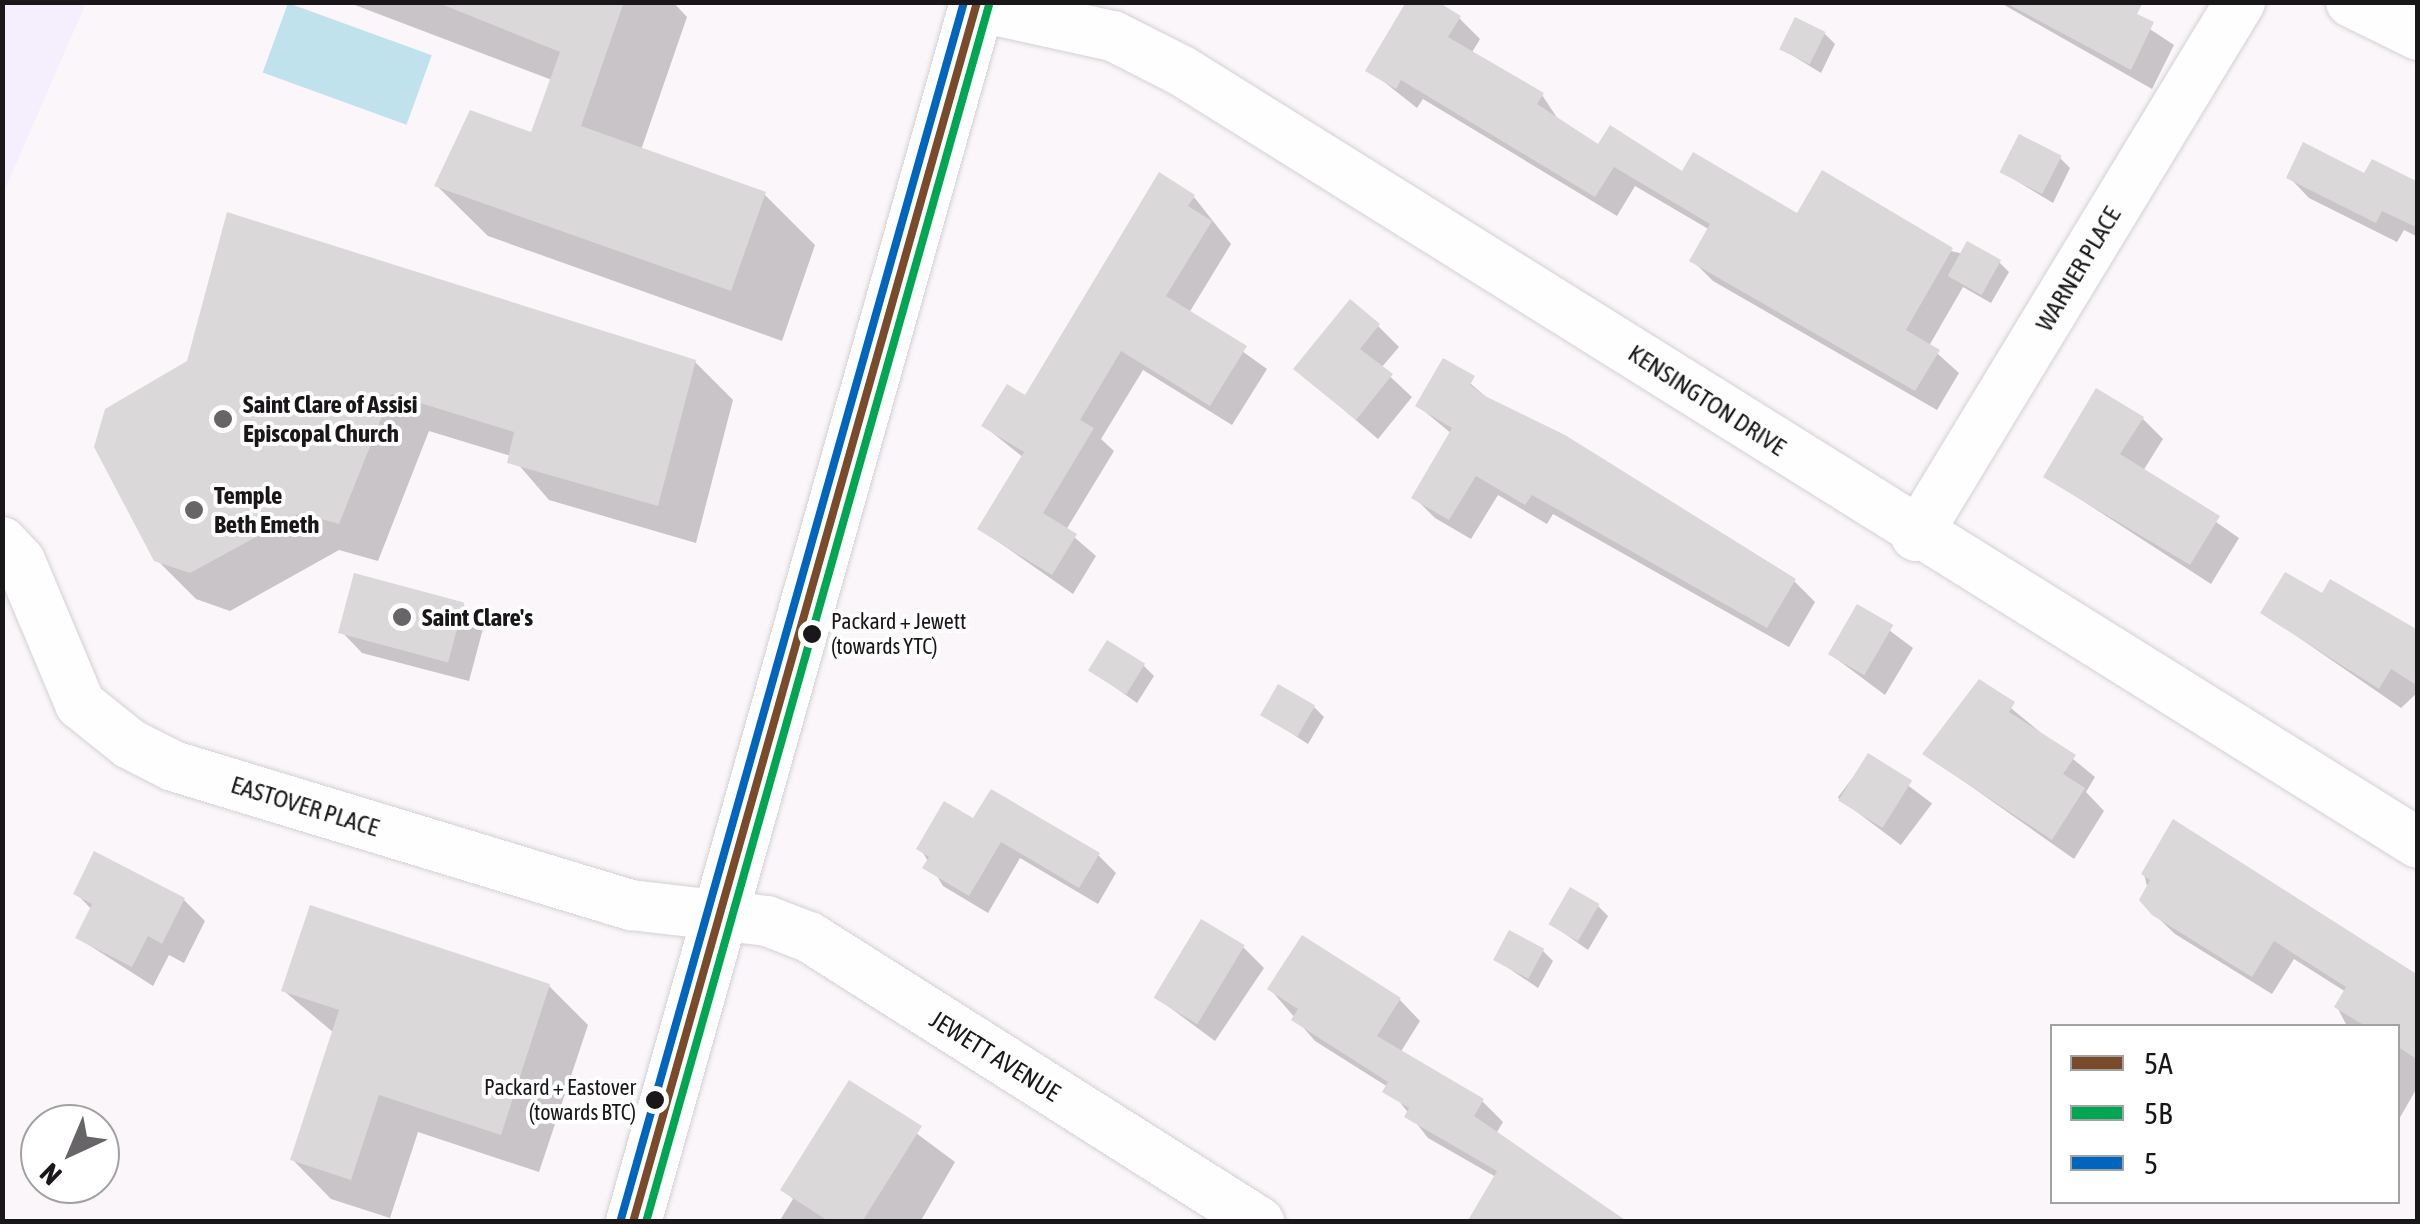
<!DOCTYPE html>
<style>
body{margin:0}
#map{position:relative;width:2420px;height:1224px;overflow:hidden;background:#faf6fa;font-family:"Asap Condensed",sans-serif}
div>[style]{position:absolute}
[style*='--x']{left:calc(var(--x)*1px);top:calc(var(--y)*1px);width:calc(var(--w)*1px);rotate:calc(var(--a)*1deg)}
.education>*{inset:0;background:#f5effd}
.water>*{inset:0;background:#bfe2ed;transform-origin:0 0}
.shadow>*{inset:0;background:#0003;transform-origin:0 0}
.building>*{inset:0;background:#dbd8d9;transform-origin:0 0}
.roads{filter:drop-shadow(0 0 2px #d3d1d3) drop-shadow(0 0 2px #d3d1d3)}
.minor>*{height:50px;margin:-25px;padding:0 25px;transform-origin:25px;border-radius:25px;background:#fefefe}
.major>*{height:55px;margin:-27.5px;padding:0 27.5px;transform-origin:27.5px;border-radius:27.5px;background:#fefefe}
.bus-1>*{height:8px;margin:-4px;padding:0 4px;transform-origin:4px;border-radius:4px;background:#7a4b2a}
.bus-2>*{height:8px;margin:-4px;padding:0 4px;transform-origin:4px;border-radius:4px;background:#00a651}
.bus-3>*{height:8px;margin:-4px;padding:0 4px;transform-origin:4px;border-radius:4px;background:#0065bd}
.dots>*{width:28px;height:28px;translate:-50% -50%;box-sizing:border-box;border:5px solid #fff;border-radius:50%}
span{translate:-50% -50%;white-space:nowrap;text-align:center;line-height:1.15;-webkit-text-stroke:8px #fff;paint-order:stroke}
.bus-label{font-size:22px;color:#191719}
.left{translate:0 -50%;text-align:left}
.right{translate:-100% -50%;text-align:right}
.street-label{font-size:25px;color:#191719}
.poi-label{font-size:25px;color:#191719;font-weight:700}
.frame{position:absolute;inset:0;border:5px solid #191719;pointer-events:none}
.legend{position:absolute;left:2050px;top:1024px;width:350px;height:180px;box-sizing:border-box;background:#fff;border:2px solid #a3a2a3;margin:0;padding:12px 18px;list-style:none;font-size:30px;color:#191719}
.legend li{display:flex;align-items:center;gap:20px;height:50px}
.legend b{width:50px;border:2px solid #a3a2a3}
.north{position:absolute;left:20px;top:1104px;width:100px;height:100px;box-sizing:border-box;background:#fff;border:2px solid #a3a2a3;border-radius:50%;rotate:224deg;font-size:28px;font-weight:700;line-height:40px;text-align:center;color:#191719}
.north::after{content:'';display:block;margin:auto;width:35px;height:45px;background:#686568;clip-path:polygon(50% 0,100% 100%,50% 72%,0 100%)}
</style>
<div id="map">
<div class="education">
<i style="clip-path:polygon(3px 2px,86px 3px,3px 194px,2px 3px)"></i>
</div>
<div class="water">
<i style="left:288px;top:3px;width:153px;height:74px;rotate:20deg"></i>
</div>
<div class="shadow">
<i style="clip-path:polygon(347px 2px,673px 2px,687px 17px,641px 150px,764px 194px,815px 245px,782px 341px,488px 236px,437px 186px,532px 135px,552px 80px)"></i>
<i style="clip-path:polygon(1999px 2px,2109px 2px,2174px 45px,2152px 89px)"></i>
<i style="clip-path:polygon(1459px 18px,1480px 39px,1471px 54px,1542px 95px,1560px 122px,1599px 147px,1798px 216px,1999px 262px,2009px 272px,1991px 303px,1963px 287px,1929px 346px,1959px 373px,1937px 410px,1713px 281px,1692px 260px,1710px 230px,1635px 186px,1617px 216px,1423px 99px,1417px 108px,1369px 70px)"></i>
<i style="clip-path:polygon(1825px 34px,1835px 44px,1821px 73px,1782px 49px)"></i>
<i style="clip-path:polygon(2060px 158px,2070px 168px,2053px 203px,2002px 172px)"></i>
<i style="clip-path:polygon(2418px 174px,2418px 237px,2404px 230px,2397px 242px,2309px 198px,2289px 177px,2413px 183px)"></i>
<i style="clip-path:polygon(1194px 197px,1231px 244px,1189px 313px,1267px 369px,1232px 425px,1143px 370px,1101px 439px,1114px 451px,1066px 530px,1096px 556px,1073px 594px,980px 529px,1024px 458px,984px 426px,1026px 399px)"></i>
<i style="clip-path:polygon(1378px 326px,1399px 347px,1381px 368px,1412px 397px,1378px 439px,1296px 369px)"></i>
<i style="clip-path:polygon(1444px 361px,1492px 402px,1794px 581px,1815px 602px,1789px 647px,1553px 514px,1547px 524px,1498px 495px,1471px 539px,1435px 518px,1414px 497px,1452px 434px,1418px 406px)"></i>
<i style="clip-path:polygon(695px 362px,733px 400px,696px 543px,549px 500px,511px 456px,429px 431px,378px 561px,339px 550px,230px 611px,196px 599px,156px 559px,107px 411px)"></i>
<i style="clip-path:polygon(2142px 418px,2163px 439px,2143px 471px,2239px 538px,2211px 584px,2046px 477px)"></i>
<i style="clip-path:polygon(2322px 597px,2418px 634px,2418px 692px,2401px 708px,2263px 613px)"></i>
<i style="clip-path:polygon(463px 604px,484px 625px,469px 681px,362px 653px,342px 632px)"></i>
<i style="clip-path:polygon(1858px 607px,1913px 648px,1885px 695px,1830px 654px)"></i>
<i style="clip-path:polygon(1144px 666px,1154px 676px,1137px 703px,1092px 671px)"></i>
<i style="clip-path:polygon(1979px 682px,2095px 777px,2086px 792px,2104px 811px,2074px 859px,1925px 754px)"></i>
<i style="clip-path:polygon(1314px 707px,1324px 717px,1308px 744px,1263px 715px)"></i>
<i style="left:1869px;top:756px;width:79px;height:52px;rotate:37deg"></i>
<i style="clip-path:polygon(974px 821px,1098px 855px,1116px 873px,1098px 904px,1020px 858px,988px 913px,943px 886px,920px 848px)"></i>
<i style="clip-path:polygon(2144px 874px,2418px 978px,2418px 1086px,2398px 1121px,2398px 1026px,2347px 1026px,2337px 1007px,2346px 992px,2294px 959px,2272px 994px,2175px 934px,2154px 914px)"></i>
<i style="clip-path:polygon(76px 893px,184px 900px,205px 921px,184px 963px,169px 955px,153px 986px,78px 938px,92px 910px)"></i>
<i style="clip-path:polygon(1598px 906px,1608px 916px,1588px 950px,1551px 924px)"></i>
<i style="clip-path:polygon(1243px 947px,1264px 968px,1215px 1041px,1157px 998px)"></i>
<i style="clip-path:polygon(1543px 951px,1553px 961px,1538px 988px,1495px 959px)"></i>
<i style="clip-path:polygon(549px 986px,588px 1025px,539px 1172px,418px 1132px,390px 1218px,331px 1199px,293px 1160px,334px 1033px,284px 991px)"></i>
<i style="clip-path:polygon(1270px 989px,1400px 1000px,1420px 1021px,1400px 1053px,1482px 1101px,1503px 1122px,1497px 1132px,1572px 1185px,1496px 1177px,1428px 1138px,1388px 1087px,1315px 1041px)"></i>
<i style="clip-path:polygon(850px 1084px,955px 1162px,920px 1222px,779px 1222px,793px 1199px,784px 1190px)"></i>
</div>
<div class="building">
<i style="clip-path:polygon(436px 2px,624px 2px,581px 126px,766px 192px,731px 291px,434px 186px,470px 110px,531px 132px,560px 52px)"></i>
<i style="clip-path:polygon(1406px 2px,1438px 2px,1461px 16px,1448px 37px,1544px 93px,1537px 104px,1598px 144px,1610px 125px,1682px 171px,1693px 152px,1797px 213px,1822px 170px,1953px 248px,1906px 330px,1940px 350px,1915px 391px,1689px 261px,1710px 224px,1614px 167px,1595px 197px,1401px 80px,1396px 89px,1365px 71px)"></i>
<i style="clip-path:polygon(2004px 2px,2143px 2px,2137px 14px,2154px 22px,2131px 70px)"></i>
<i style="left:1795px;top:17px;width:34px;height:36px;rotate:26deg"></i>
<i style="left:2019px;top:134px;width:48px;height:43px;rotate:27deg"></i>
<i style="clip-path:polygon(2303px 142px,2364px 173px,2372px 159px,2418px 182px,2418px 228px,2382px 211px,2376px 223px,2286px 178px)"></i>
<i style="clip-path:polygon(1159px 172px,1195px 195px,1188px 206px,1212px 221px,1166px 296px,1247px 346px,1210px 406px,1121px 351px,1080px 420px,1094px 428px,1043px 513px,1077px 534px,1052px 575px,977px 529px,1024px 452px,981px 426px,1007px 384px,1025px 395px)"></i>
<i style="clip-path:polygon(227px 212px,696px 360px,658px 506px,507px 463px,514px 432px,391px 394px,339px 524px,300px 513px,190px 573px,154px 561px,94px 447px,105px 409px,187px 361px)"></i>
<i style="left:1967px;top:241px;width:39px;height:40px;rotate:29deg"></i>
<i style="clip-path:polygon(1350px 299px,1380px 324px,1360px 349px,1393px 374px,1356px 420px,1293px 369px)"></i>
<i style="clip-path:polygon(1443px 358px,1475px 376px,1470px 385px,1485px 396px,1565px 435px,1796px 579px,1767px 628px,1532px 495px,1525px 505px,1476px 476px,1449px 520px,1411px 498px,1452px 428px,1415px 406px)"></i>
<i style="clip-path:polygon(2096px 388px,2144px 417px,2120px 454px,2220px 516px,2190px 565px,2043px 477px)"></i>
<i style="clip-path:polygon(2285px 572px,2322px 593px,2330px 579px,2418px 630px,2418px 686px,2391px 669px,2379px 689px,2260px 613px)"></i>
<i style="left:354px;top:573px;width:114px;height:62px;rotate:15deg"></i>
<i style="left:1857px;top:604px;width:42px;height:58px;rotate:30deg"></i>
<i style="left:1107px;top:640px;width:45px;height:36px;rotate:32deg"></i>
<i style="clip-path:polygon(1979px 679px,2015px 702px,2009px 712px,2076px 755px,2063px 774px,2085px 788px,2052px 840px,1922px 754px)"></i>
<i style="left:1278px;top:684px;width:43px;height:36px;rotate:30deg"></i>
<i style="left:1868px;top:753px;width:52px;height:56px;rotate:32deg"></i>
<i style="clip-path:polygon(991px 789px,1100px 853px,1079px 888px,1001px 842px,969px 896px,922px 868px,929px 857px,916px 849px,944px 801px,973px 818px)"></i>
<i style="clip-path:polygon(2173px 819px,2418px 975px,2418px 1060px,2398px 1047px,2398px 1026px,2365px 1026px,2334px 1007px,2346px 987px,2274px 941px,2252px 977px,2152px 915px,2139px 900px,2150px 880px,2141px 874px)"></i>
<i style="clip-path:polygon(94px 851px,185px 898px,162px 944px,148px 936px,132px 967px,75px 938px,92px 904px,73px 894px)"></i>
<i style="left:1570px;top:887px;width:34px;height:43px;rotate:30deg"></i>
<i style="clip-path:polygon(310px 905px,550px 984px,501px 1135px,379px 1095px,351px 1180px,290px 1160px,339px 1010px,281px 991px)"></i>
<i style="left:1201px;top:919px;width:51px;height:92px;rotate:31deg"></i>
<i style="left:1509px;top:930px;width:40px;height:34px;rotate:28deg"></i>
<i style="clip-path:polygon(1302px 935px,1401px 998px,1377px 1036px,1484px 1099px,1474px 1116px,1628px 1222px,1467px 1222px,1497px 1171px,1404px 1117px,1409px 1108px,1382px 1092px,1388px 1082px,1291px 1020px,1298px 1009px,1267px 989px)"></i>
<i style="clip-path:polygon(849px 1080px,922px 1126px,862px 1222px,830px 1222px,780px 1190px)"></i>
</div>
<div class="roads">
<div class="minor">
<i style="--x:2351;--y:2;--w:75;--a:26.2"></i>
<i style="--x:976;--y:6;--w:140;--a:12.4"></i>
<i style="--x:1113;--y:36;--w:77;--a:26.9"></i>
<i style="--x:1182;--y:71;--w:1457;--a:31.99"></i>
<i style="--x:1916;--y:536;--w:625;--a:-58.75"></i>
<i style="--x:2;--y:542;--w:26;--a:47"></i>
<i style="--x:20;--y:561;--w:155;--a:67.2"></i>
<i style="--x:80;--y:704;--w:64;--a:38.7"></i>
<i style="--x:130;--y:744;--w:48;--a:27.1"></i>
<i style="--x:173;--y:766;--w:479;--a:16.9"></i>
<i style="--x:631;--y:905;--w:137;--a:6.7"></i>
<i style="--x:767;--y:921;--w:45;--a:20.9"></i>
<i style="--x:809;--y:937;--w:533;--a:32.35"></i>
</div>
<div class="major">
<i style="--x:633;--y:1222;--w:1268;--a:-74.25"></i>
</div>
</div>
<div class="bus-1">
<i style="--x:633;--y:1222;--w:1268;--a:-74.25"></i>
</div>
<div class="bus-2">
<i style="--x:646;--y:1222;--w:1264;--a:-74.26"></i>
</div>
<div class="bus-3">
<i style="--x:621;--y:1219;--w:1264;--a:-74.26"></i>
</div>
<div class="dots">
<i style="left:223px;top:419px;background:#686568"></i>
<i style="left:194px;top:510px;background:#686568"></i>
<i style="left:402px;top:617px;background:#686568"></i>
<i style="left:812px;top:634px;background:#191719"></i>
<i style="left:655px;top:1100px;background:#191719"></i>
</div>
<div class="bus-label">
<span class="left" style="left:831px;top:634px">Packard + Jewett<br>(towards YTC)</span>
<span class="right" style="left:636px;top:1100px">Packard + Eastover<br>(towards BTC)</span>
</div>
<div class="street-label">
<span style="left:2078px;top:269px;rotate:-59deg">WARNER PLACE</span>
<span style="left:1707px;top:400px;rotate:33deg">KENSINGTON DRIVE</span>
<span style="left:305px;top:806px;rotate:17deg">EASTOVER PLACE</span>
<span style="left:995px;top:1056px;rotate:32deg">JEWETT AVENUE</span>
</div>
<div class="poi-label">
<span class="left" style="left:243px;top:419px">Saint Clare of Assisi<br>Episcopal Church</span>
<span class="left" style="left:214px;top:510px">Temple<br>Beth Emeth</span>
<span class="left" style="left:422px;top:617px">Saint Clare's</span>
</div>
<div class="frame"></div>
<ul class="legend">
<li><b style="height:12px;background:#7a4b2a"></b>5A</li>
<li><b style="height:12px;background:#00a651"></b>5B</li>
<li><b style="height:12px;background:#0065bd"></b>5</li>
</ul>
<div class="north">N</div>
</div>
